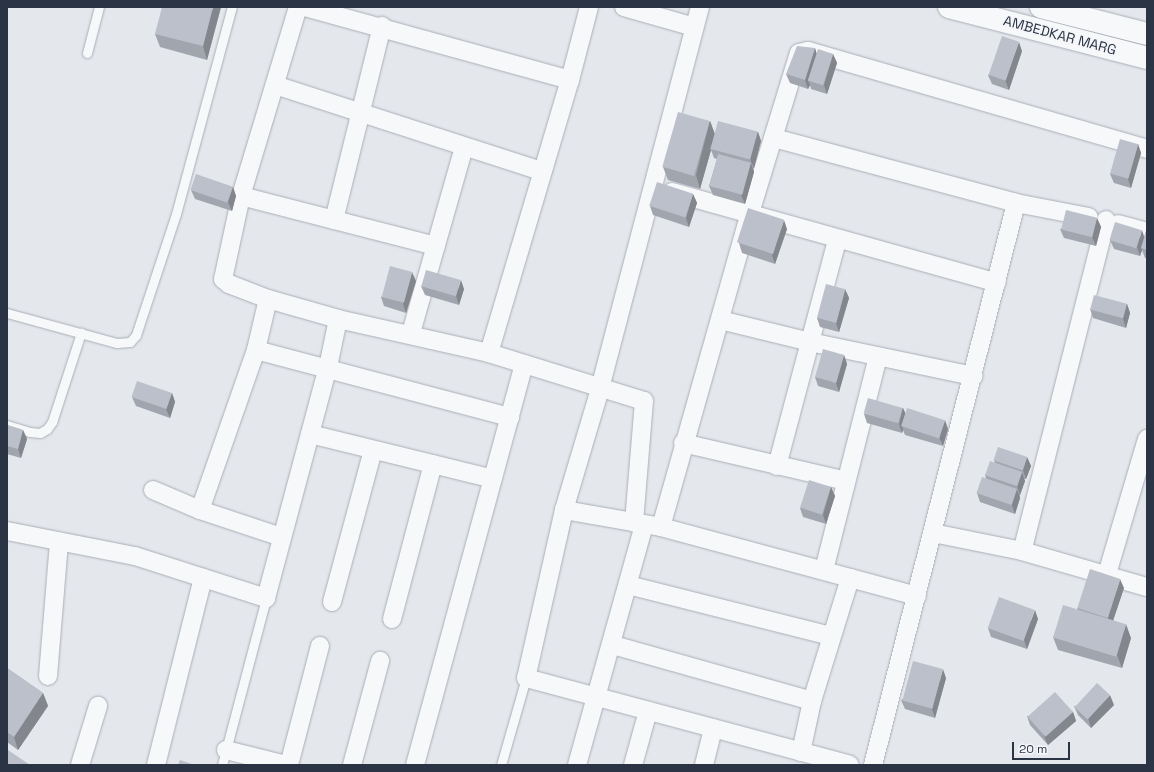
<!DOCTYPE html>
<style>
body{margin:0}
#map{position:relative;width:1154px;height:772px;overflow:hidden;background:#e4e7ec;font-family:"Space Grotesk",sans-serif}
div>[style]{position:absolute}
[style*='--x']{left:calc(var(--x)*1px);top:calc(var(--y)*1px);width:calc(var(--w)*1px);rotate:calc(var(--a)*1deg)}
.roads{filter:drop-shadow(0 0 1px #a9aeb7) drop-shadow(0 0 1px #a9aeb7)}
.service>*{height:9px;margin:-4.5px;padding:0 4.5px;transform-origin:4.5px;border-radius:4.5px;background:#f7f8fa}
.minor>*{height:18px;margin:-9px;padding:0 9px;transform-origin:9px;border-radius:9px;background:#f7f8fa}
.tertiary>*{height:22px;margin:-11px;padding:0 11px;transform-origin:11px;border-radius:11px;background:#f7f8fa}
.wall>*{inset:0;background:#a1a5ae}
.shaded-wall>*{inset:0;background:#83868d}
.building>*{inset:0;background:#bbc0ca;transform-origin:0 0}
span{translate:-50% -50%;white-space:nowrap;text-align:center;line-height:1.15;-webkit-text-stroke:3.5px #f4f6f9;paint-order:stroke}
.street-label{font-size:14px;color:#2b3445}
.frame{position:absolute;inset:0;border:8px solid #2b3445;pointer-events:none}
.scale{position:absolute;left:1012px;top:742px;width:58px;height:18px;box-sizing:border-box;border:2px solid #2b3445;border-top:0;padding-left:5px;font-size:12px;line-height:14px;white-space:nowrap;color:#2b3445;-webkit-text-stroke:3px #f4f6f9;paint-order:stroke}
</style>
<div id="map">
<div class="roads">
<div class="service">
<i style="--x:87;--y:53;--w:48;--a:-75.4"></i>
<i style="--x:7;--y:313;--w:114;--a:15.3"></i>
<i style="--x:117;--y:343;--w:13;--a:-4"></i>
<i style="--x:130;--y:342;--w:9;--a:-49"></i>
<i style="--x:136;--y:335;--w:127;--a:-71.7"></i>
<i style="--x:176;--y:214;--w:214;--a:-74.9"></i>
<i style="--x:7;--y:425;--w:24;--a:17"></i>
<i style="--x:30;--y:432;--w:10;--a:6"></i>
<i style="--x:40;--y:433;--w:8;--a:-30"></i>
<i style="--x:47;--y:429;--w:9;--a:-54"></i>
<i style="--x:52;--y:422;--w:94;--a:-72"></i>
<i style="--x:222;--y:765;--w:173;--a:-75.2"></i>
<i style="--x:501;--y:765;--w:91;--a:-74"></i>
</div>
<div class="minor">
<i style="--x:298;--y:7;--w:197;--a:106.8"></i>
<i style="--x:241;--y:196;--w:85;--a:102.2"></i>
<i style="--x:223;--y:279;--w:8;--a:40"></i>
<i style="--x:229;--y:284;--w:42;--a:21"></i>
<i style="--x:268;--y:299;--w:73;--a:15.9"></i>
<i style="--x:338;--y:319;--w:155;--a:12.7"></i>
<i style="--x:489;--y:353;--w:162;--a:17.2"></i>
<i style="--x:644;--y:401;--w:122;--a:94.7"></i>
<i style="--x:305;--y:7;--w:275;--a:15.4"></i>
<i style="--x:624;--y:7;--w:73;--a:15.9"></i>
<i style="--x:700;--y:7;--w:395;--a:104.7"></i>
<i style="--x:600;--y:389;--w:126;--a:106.6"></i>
<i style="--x:564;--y:510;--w:172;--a:102.7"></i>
<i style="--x:526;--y:678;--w:335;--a:15"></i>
<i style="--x:275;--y:85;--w:281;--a:17.9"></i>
<i style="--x:774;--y:138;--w:251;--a:15"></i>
<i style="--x:1016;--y:203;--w:74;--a:10.9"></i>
<i style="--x:672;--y:192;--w:337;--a:15.6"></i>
<i style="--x:241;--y:196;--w:201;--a:14.4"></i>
<i style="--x:334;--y:220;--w:200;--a:-76.1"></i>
<i style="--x:1106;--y:220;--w:341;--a:104.2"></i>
<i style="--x:1022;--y:551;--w:130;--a:16.1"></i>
<i style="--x:1118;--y:224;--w:30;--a:15"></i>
<i style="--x:720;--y:320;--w:93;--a:13.7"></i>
<i style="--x:810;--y:342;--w:167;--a:11.8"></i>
<i style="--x:411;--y:333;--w:193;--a:-74.1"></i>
<i style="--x:256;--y:350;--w:263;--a:14.8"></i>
<i style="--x:489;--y:353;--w:285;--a:-73.5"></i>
<i style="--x:570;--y:80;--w:75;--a:-75.4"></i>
<i style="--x:310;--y:434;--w:188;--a:13.8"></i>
<i style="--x:683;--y:443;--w:167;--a:13.1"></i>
<i style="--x:777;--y:466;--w:234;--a:-75.1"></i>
<i style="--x:153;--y:490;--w:51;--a:23.1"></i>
<i style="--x:200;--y:510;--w:85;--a:18.4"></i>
<i style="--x:200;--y:510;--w:170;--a:-70.7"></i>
<i style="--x:256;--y:350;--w:52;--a:-76.8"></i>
<i style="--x:564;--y:510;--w:98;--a:9.9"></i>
<i style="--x:661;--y:527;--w:265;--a:15.1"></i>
<i style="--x:661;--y:527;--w:326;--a:-74.2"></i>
<i style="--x:750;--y:213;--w:167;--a:-73"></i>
<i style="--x:799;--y:53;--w:9;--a:-13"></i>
<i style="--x:808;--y:51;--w:353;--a:16.1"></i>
<i style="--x:7;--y:531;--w:130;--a:11.1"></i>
<i style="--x:135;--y:556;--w:138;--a:17.8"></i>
<i style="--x:266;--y:598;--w:239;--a:-75"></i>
<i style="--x:328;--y:367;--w:49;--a:-78.2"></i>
<i style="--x:933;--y:533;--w:91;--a:11.4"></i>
<i style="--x:824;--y:570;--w:220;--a:-75.8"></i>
<i style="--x:1107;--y:574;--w:141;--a:-73.5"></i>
<i style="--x:628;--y:585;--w:209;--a:14.1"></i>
<i style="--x:332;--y:602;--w:157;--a:-74.9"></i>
<i style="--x:392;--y:619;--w:160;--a:-75.2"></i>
<i style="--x:613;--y:645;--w:207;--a:15.7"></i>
<i style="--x:48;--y:676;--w:133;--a:-85.3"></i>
<i style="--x:226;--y:750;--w:62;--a:14"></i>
<i style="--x:801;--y:752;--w:52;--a:-77.8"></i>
<i style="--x:812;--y:701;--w:129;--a:-72.8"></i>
<i style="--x:80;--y:765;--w:62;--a:-73"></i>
<i style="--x:156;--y:765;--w:193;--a:-75.9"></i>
<i style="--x:289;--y:765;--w:123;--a:-75.4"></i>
<i style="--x:352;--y:765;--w:108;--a:-74.9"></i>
<i style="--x:415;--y:765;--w:415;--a:-74.8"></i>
<i style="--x:577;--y:765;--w:249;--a:-74.4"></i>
<i style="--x:633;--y:765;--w:56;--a:-74.5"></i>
<i style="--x:704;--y:765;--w:38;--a:-76"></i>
<i style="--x:873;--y:765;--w:580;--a:-75.72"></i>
</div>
<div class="tertiary">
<i style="--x:949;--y:7;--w:204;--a:14.4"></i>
<i style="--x:1041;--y:7;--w:109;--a:14.3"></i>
</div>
</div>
<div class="wall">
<i style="clip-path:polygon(221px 7px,207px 60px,160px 47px,155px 34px)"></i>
<i style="clip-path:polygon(815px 48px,816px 53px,833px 54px,837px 63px,827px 94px,811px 89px,810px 85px,808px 89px,790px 83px,786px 74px)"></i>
<i style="clip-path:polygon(1022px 51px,1009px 90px,992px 84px,988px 75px)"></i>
<i style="clip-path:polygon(710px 121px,715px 134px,758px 132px,761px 141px,754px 168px,753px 168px,754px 172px,745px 204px,713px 195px,709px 186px,717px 159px,714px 158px,711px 150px,700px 189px,668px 180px,663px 167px)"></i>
<i style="clip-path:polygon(1138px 144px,1141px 153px,1131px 188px,1114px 183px,1110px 174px)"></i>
<i style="clip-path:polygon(233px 187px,236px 196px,232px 211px,195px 199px,191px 190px)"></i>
<i style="clip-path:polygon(693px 194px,697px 203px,689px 227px,653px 215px,650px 206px)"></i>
<i style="clip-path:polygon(1097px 218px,1101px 227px,1096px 246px,1064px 238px,1060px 229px)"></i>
<i style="clip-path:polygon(1147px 228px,1147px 258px,1145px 258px,1142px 250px,1140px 256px,1114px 249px,1110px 240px,1144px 237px)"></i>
<i style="clip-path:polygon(787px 229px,775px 264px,742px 253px,739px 243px)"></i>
<i style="clip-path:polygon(416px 281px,406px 313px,384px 306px,381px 297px)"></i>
<i style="clip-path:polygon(421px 286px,464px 289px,459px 305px,425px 295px)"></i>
<i style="clip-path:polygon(845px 289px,849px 298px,839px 332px,820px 327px,817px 318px)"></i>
<i style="clip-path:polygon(1127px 304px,1130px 313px,1126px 328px,1093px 318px,1090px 309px)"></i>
<i style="clip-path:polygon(844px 355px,847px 364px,839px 392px,818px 386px,815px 377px)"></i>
<i style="clip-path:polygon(172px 393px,175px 402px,170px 418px,136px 406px,132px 397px)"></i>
<i style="clip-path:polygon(903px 408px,905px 413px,948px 429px,943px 446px,905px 435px,903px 430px,902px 433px,867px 423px,864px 414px)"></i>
<i style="clip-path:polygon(7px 425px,23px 430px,27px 439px,21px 458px,7px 454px)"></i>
<i style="clip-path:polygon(1027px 457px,1031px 466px,1026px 479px,1024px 479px,1025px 481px,1020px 495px,1020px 498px,1015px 514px,980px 502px,977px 493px,986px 478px,985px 475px,995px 463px,994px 460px)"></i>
<i style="clip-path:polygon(831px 487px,835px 496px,826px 524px,803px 517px,800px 508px)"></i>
<i style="clip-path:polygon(1124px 588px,1113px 620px,1131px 638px,1122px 668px,1058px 650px,1053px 637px,1078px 610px,1077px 608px)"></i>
<i style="clip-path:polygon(1038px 619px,1027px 649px,991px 637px,988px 628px)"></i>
<i style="clip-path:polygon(7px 668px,43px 693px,48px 706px,18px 750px,7px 742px)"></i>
<i style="clip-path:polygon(946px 678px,935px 718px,905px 709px,901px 700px)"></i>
<i style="clip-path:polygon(1114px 705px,1091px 728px,1078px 715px,1074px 706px)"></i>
<i style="clip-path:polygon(1073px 712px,1076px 721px,1048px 745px,1030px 725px,1027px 716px)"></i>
</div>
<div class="shaded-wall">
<i style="clip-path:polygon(213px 7px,221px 7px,207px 60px,203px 46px)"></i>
<i style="clip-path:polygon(1019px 42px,1022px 51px,1009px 90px,1005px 80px)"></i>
<i style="clip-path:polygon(815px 48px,818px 58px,808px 80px,810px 85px,808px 89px,805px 80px)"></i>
<i style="clip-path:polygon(833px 54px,837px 63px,827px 94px,824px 85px)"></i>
<i style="clip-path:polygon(710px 121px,715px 135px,710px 149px,711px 150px,700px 189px,696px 175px)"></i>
<i style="clip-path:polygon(758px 132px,761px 141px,754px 168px,750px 159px)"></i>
<i style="clip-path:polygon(1138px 144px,1141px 153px,1131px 188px,1128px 179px)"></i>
<i style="clip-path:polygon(751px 163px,754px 172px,745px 204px,741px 195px)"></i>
<i style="clip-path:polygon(233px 187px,236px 196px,232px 211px,228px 202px)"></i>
<i style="clip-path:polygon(693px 194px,697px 203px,689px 227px,686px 218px)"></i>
<i style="clip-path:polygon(1097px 218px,1101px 227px,1096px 246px,1092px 237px)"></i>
<i style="clip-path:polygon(784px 220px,787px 229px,775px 264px,772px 255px)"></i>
<i style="clip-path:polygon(1142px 230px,1145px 239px,1141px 248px,1142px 250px,1140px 256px,1137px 247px)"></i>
<i style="clip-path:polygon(412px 272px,416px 281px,406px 313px,403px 304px)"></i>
<i style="clip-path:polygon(461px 280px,464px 289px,459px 305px,456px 296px)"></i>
<i style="clip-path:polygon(845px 289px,849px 298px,839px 332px,836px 323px)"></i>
<i style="clip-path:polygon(1127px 304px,1130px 313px,1126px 328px,1123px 319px)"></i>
<i style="clip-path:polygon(844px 355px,847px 364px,839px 392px,836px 383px)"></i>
<i style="clip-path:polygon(172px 393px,175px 402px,170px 418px,166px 409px)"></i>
<i style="clip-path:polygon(903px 408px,907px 417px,902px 426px,903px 430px,902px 433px,899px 424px)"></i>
<i style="clip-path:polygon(945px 420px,948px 429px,943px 446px,939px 437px)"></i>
<i style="clip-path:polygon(23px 430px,27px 439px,21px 458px,18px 449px)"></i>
<i style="clip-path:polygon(1027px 457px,1031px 466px,1026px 479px,1023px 470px)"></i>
<i style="clip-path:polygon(1022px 472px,1025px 481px,1020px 495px,1017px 486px)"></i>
<i style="clip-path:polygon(831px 487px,835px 496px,826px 524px,823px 515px)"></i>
<i style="clip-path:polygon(1017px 489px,1020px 498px,1015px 514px,1012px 505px)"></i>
<i style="clip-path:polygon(1120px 579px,1124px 588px,1111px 627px,1108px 618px)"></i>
<i style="clip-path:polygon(1035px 610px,1038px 619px,1027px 649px,1024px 640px)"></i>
<i style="clip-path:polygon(1126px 624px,1131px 638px,1122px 668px,1117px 655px)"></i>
<i style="clip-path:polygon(943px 669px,946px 678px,935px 718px,932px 709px)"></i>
<i style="clip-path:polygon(43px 693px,48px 706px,18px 750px,14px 737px)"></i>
<i style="clip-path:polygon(1110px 695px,1114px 705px,1091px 728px,1088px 718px)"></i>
<i style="clip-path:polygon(1073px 712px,1076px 721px,1048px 745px,1044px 736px)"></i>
</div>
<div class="building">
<i style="clip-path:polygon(162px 7px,213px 7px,203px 46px,155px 34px)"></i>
<i style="left:1002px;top:36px;width:18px;height:41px;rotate:19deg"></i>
<i style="clip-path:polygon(797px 46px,815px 48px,805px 80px,786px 74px)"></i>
<i style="left:818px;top:49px;width:16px;height:33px;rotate:18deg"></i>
<i style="left:678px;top:112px;width:33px;height:57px;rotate:16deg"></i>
<i style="left:718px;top:121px;width:41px;height:29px;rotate:15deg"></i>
<i style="left:1120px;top:139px;width:19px;height:36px;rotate:16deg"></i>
<i style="left:718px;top:154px;width:34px;height:33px;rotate:15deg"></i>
<i style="left:196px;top:174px;width:39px;height:17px;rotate:19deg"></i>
<i style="left:657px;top:182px;width:38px;height:25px;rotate:18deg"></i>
<i style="left:748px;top:208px;width:38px;height:36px;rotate:18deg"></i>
<i style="left:1066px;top:210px;width:32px;height:20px;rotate:14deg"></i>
<i style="left:1115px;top:222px;width:28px;height:19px;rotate:17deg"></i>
<i style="clip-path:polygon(1147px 228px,1147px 250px,1141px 248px)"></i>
<i style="left:390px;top:266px;width:23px;height:32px;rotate:15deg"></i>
<i style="left:426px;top:270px;width:36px;height:17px;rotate:16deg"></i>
<i style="left:826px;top:284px;width:20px;height:35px;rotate:15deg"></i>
<i style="left:1094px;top:295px;width:34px;height:15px;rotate:15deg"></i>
<i style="left:823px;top:349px;width:22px;height:29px;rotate:16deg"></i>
<i style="left:137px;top:381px;width:37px;height:17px;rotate:19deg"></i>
<i style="left:868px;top:398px;width:36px;height:16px;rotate:16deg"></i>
<i style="left:907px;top:408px;width:40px;height:19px;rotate:18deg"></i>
<i style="clip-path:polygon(7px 425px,23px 430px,18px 449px,7px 446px)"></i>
<i style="left:998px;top:447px;width:31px;height:14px;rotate:19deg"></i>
<i style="left:990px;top:461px;width:34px;height:15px;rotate:19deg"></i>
<i style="left:982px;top:477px;width:37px;height:17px;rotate:19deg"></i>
<i style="left:809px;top:480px;width:23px;height:29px;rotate:18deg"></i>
<i style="left:1090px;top:569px;width:32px;height:41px;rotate:18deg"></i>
<i style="left:999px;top:597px;width:38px;height:33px;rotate:20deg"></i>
<i style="left:1063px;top:605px;width:66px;height:34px;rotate:17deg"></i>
<i style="left:913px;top:661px;width:31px;height:41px;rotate:15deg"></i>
<i style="clip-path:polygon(7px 668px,43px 693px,14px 737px,7px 732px)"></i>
<i style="left:1097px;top:683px;width:18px;height:33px;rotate:43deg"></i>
<i style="left:1055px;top:692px;width:27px;height:37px;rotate:48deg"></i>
<i style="clip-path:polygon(8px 750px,30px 765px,7px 765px,7px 753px)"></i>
<i style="clip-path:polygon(180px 760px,195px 765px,178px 765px)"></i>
</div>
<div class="street-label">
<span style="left:1060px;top:35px;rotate:15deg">AMBEDKAR MARG</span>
</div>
<div class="frame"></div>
<div class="scale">20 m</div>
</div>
